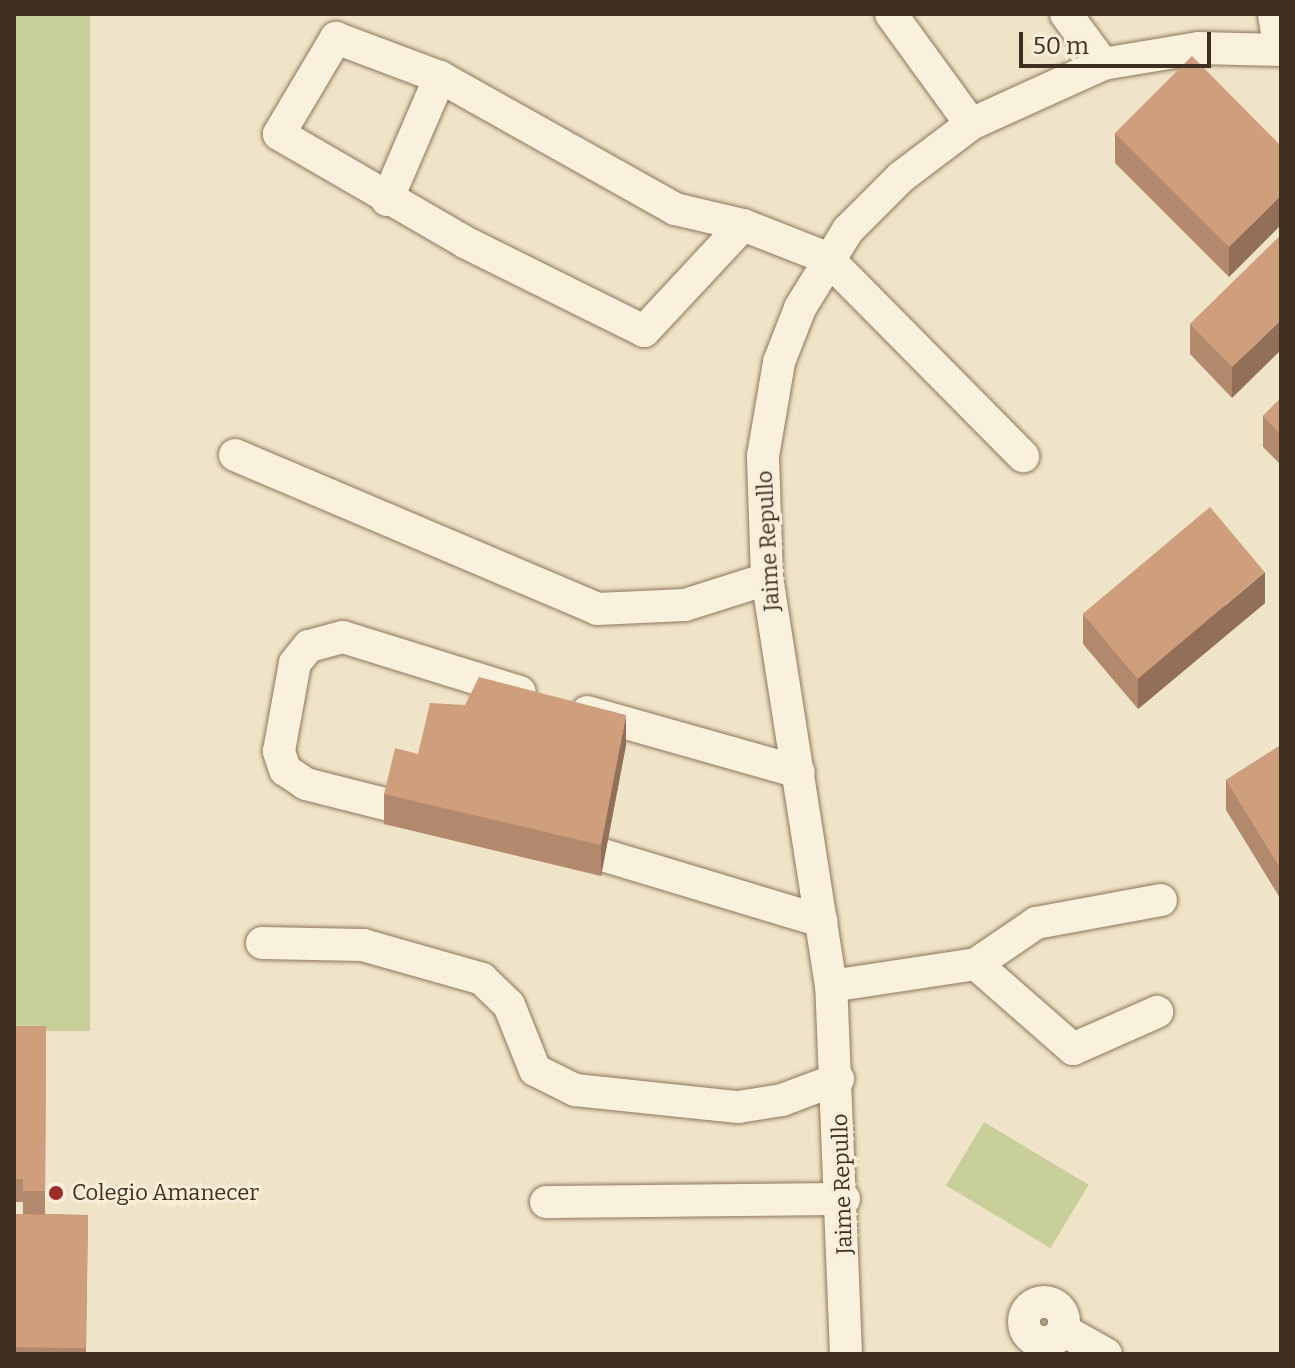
<!DOCTYPE html>
<style>
body{margin:0}
#map{position:relative;width:1295px;height:1368px;overflow:hidden;background:#f0e4c8;font-family:Bitter,serif}
div>[style]{position:absolute}
[style*='--x']{left:calc(var(--x)*1px);top:calc(var(--y)*1px);width:calc(var(--w)*1px);rotate:calc(var(--a)*1deg)}
.green>*{inset:0;background:#c9cf9b;transform-origin:0 0}
.roads{filter:drop-shadow(0 0 2px #8d765c) drop-shadow(0 0 2px #8d765c)}
.minor>*{height:32px;margin:-16px;padding:0 16px;transform-origin:16px;border-radius:16px;background:#faf1dc}
.minor>.ring{margin:-16px;padding:0;box-sizing:content-box;background:none;border:32px solid #faf1dc;border-radius:50%}
.wall>*{inset:0;background:#b2896c}
.shaded-wall>*{inset:0;background:#916f58;transform-origin:0 0}
.building>*{inset:0;background:#cf9f7d;transform-origin:0 0}
.dots>*{width:22px;height:22px;translate:-50% -50%;box-sizing:border-box;border:4px solid #f7eed8;border-radius:50%}
span{translate:-50% -50%;white-space:nowrap;text-align:center;line-height:1.15;-webkit-text-stroke:6px #f7eed8;paint-order:stroke}
.street-label{font-size:22px;color:#3d2e20}
.poi-label{font-size:22px;color:#3d2e20}
.left{translate:0 -50%;text-align:left}
.frame{position:absolute;inset:0;border:16px solid #3d2e20;pointer-events:none}
.scale{position:absolute;left:1019px;top:32px;width:192px;height:36px;box-sizing:border-box;border:4px solid #3d2e20;border-top:0;padding-left:10px;font-size:24px;line-height:28px;white-space:nowrap;color:#3d2e20;-webkit-text-stroke:6px #f7eed8;paint-order:stroke}
</style>
<div id="map">
<div class="green">
<i style="left:14px;top:14px;width:76px;height:1017px"></i>
<i style="left:984px;top:1122px;width:122px;height:74px;rotate:31deg"></i>
</div>
<div class="roads">
<div class="minor">
<i style="--x:891;--y:14;--w:136;--a:54"></i>
<i style="--x:1066;--y:14;--w:62;--a:53.5"></i>
<i style="--x:1274;--y:14;--w:36;--a:81"></i>
<i style="--x:336;--y:38;--w:111;--a:20.6"></i>
<i style="--x:440;--y:77;--w:270;--a:29.3"></i>
<i style="--x:675;--y:209;--w:70;--a:13.2"></i>
<i style="--x:743;--y:225;--w:145;--a:133"></i>
<i style="--x:644;--y:331;--w:200;--a:-153.6"></i>
<i style="--x:465;--y:242;--w:215;--a:-149.9"></i>
<i style="--x:279;--y:134;--w:112;--a:-59.3"></i>
<i style="--x:387;--y:200;--w:134;--a:-66.7"></i>
<i style="--x:743;--y:225;--w:90;--a:21.4"></i>
<i style="--x:827;--y:258;--w:279;--a:45.3"></i>
<i style="--x:235;--y:455;--w:393;--a:23"></i>
<i style="--x:597;--y:609;--w:88;--a:-2.6"></i>
<i style="--x:685;--y:605;--w:86;--a:-17.6"></i>
<i style="--x:587;--y:712;--w:220;--a:15.8"></i>
<i style="--x:389;--y:805;--w:86;--a:-165.8"></i>
<i style="--x:306;--y:784;--w:25;--a:-146"></i>
<i style="--x:285;--y:770;--w:20;--a:-108"></i>
<i style="--x:279;--y:751;--w:89;--a:-79.7"></i>
<i style="--x:295;--y:663;--w:22;--a:-51"></i>
<i style="--x:309;--y:646;--w:35;--a:-15"></i>
<i style="--x:343;--y:637;--w:185;--a:17.3"></i>
<i style="--x:606;--y:856;--w:225;--a:16.8"></i>
<i style="--x:262;--y:943;--w:101;--a:1.1"></i>
<i style="--x:363;--y:945;--w:124;--a:15.9"></i>
<i style="--x:482;--y:979;--w:37;--a:44"></i>
<i style="--x:509;--y:1005;--w:70;--a:68.2"></i>
<i style="--x:535;--y:1070;--w:45;--a:26.6"></i>
<i style="--x:575;--y:1090;--w:164;--a:6"></i>
<i style="--x:738;--y:1107;--w:45;--a:-9"></i>
<i style="--x:782;--y:1100;--w:60;--a:-20.6"></i>
<i style="--x:976;--y:964;--w:129;--a:41.2"></i>
<i style="--x:1073;--y:1049;--w:92;--a:-23.8"></i>
<i style="--x:831;--y:986;--w:147;--a:-8.6"></i>
<i style="--x:976;--y:964;--w:73;--a:-34.3"></i>
<i style="--x:1036;--y:923;--w:127;--a:-10.4"></i>
<i style="--x:546;--y:1202;--w:298;--a:-0.6"></i>
<i class="ring" style="left:1024px;top:1302px;width:8px;height:8px"></i>
<i style="--x:1063;--y:1330;--w:49;--a:29.2"></i>
<i style="--x:846;--y:1354;--w:368;--a:-92.3"></i>
<i style="--x:831;--y:986;--w:412;--a:-98.9"></i>
<i style="--x:767;--y:579;--w:123;--a:-91.9"></i>
<i style="--x:763;--y:456;--w:95;--a:-80.3"></i>
<i style="--x:779;--y:362;--w:58;--a:-68.7"></i>
<i style="--x:800;--y:308;--w:92;--a:-58.4"></i>
<i style="--x:848;--y:230;--w:75;--a:-45"></i>
<i style="--x:901;--y:177;--w:88;--a:-37.1"></i>
<i style="--x:971;--y:124;--w:145;--a:-24.4"></i>
<i style="--x:1103;--y:64;--w:97;--a:-9.5"></i>
<i style="--x:1199;--y:48;--w:82;--a:1.4"></i>
</div>
</div>
<div class="wall">
<i style="clip-path:polygon(1115px 133px,1281px 146px,1229px 277px,1115px 163px)"></i>
<i style="clip-path:polygon(1281px 235px,1232px 398px,1190px 354px,1190px 324px)"></i>
<i style="clip-path:polygon(1281px 398px,1281px 465px,1263px 447px,1263px 416px)"></i>
<i style="clip-path:polygon(1265px 603px,1138px 709px,1083px 644px,1083px 614px)"></i>
<i style="clip-path:polygon(626px 745px,601px 876px,384px 824px,384px 794px,418px 754px)"></i>
<i style="clip-path:polygon(1281px 745px,1281px 897px,1280px 898px,1226px 810px,1226px 780px)"></i>
<i style="clip-path:polygon(14px 1026px,46px 1026px,45px 1214px,88px 1215px,86px 1354px,14px 1354px,14px 1214px,23px 1214px,23px 1202px,14px 1202px)"></i>
</div>
<div class="shaded-wall">
<i style="clip-path:polygon(1281px 195px,1281px 225px,1229px 277px,1229px 247px)"></i>
<i style="clip-path:polygon(1281px 320px,1281px 350px,1232px 398px,1232px 367px)"></i>
<i style="clip-path:polygon(1265px 572px,1265px 603px,1138px 709px,1138px 679px)"></i>
<i style="clip-path:polygon(626px 715px,626px 745px,601px 876px,601px 845px)"></i>
<i style="left:1281px;top:867px;width:30px;height:1px;rotate:90deg"></i>
</div>
<div class="building">
<i style="clip-path:polygon(1192px 56px,1281px 146px,1281px 195px,1229px 247px,1115px 133px)"></i>
<i style="clip-path:polygon(1281px 235px,1281px 320px,1232px 367px,1190px 324px)"></i>
<i style="clip-path:polygon(1281px 398px,1281px 435px,1263px 416px)"></i>
<i style="left:1210px;top:507px;width:85px;height:166px;rotate:50deg"></i>
<i style="clip-path:polygon(479px 677px,626px 715px,601px 845px,384px 794px,395px 748px,418px 754px,430px 703px,465px 705px)"></i>
<i style="clip-path:polygon(1281px 745px,1281px 867px,1280px 868px,1226px 780px)"></i>
<i style="clip-path:polygon(14px 1026px,46px 1026px,45px 1191px,23px 1191px,23px 1179px,14px 1179px)"></i>
<i style="left:14px;top:1214px;width:74px;height:133px;rotate:1deg"></i>
</div>
<div class="dots">
<i style="left:56px;top:1193px;background:#9e2a2b"></i>
</div>
<div class="street-label">
<span style="left:768px;top:541px;rotate:-93deg">Jaime Repullo</span>
<span style="left:842px;top:1184px;rotate:-92deg">Jaime Repullo</span>
</div>
<div class="poi-label">
<span class="left" style="left:72px;top:1193px">Colegio Amanecer</span>
</div>
<div class="frame"></div>
<div class="scale">50 m</div>
</div>
